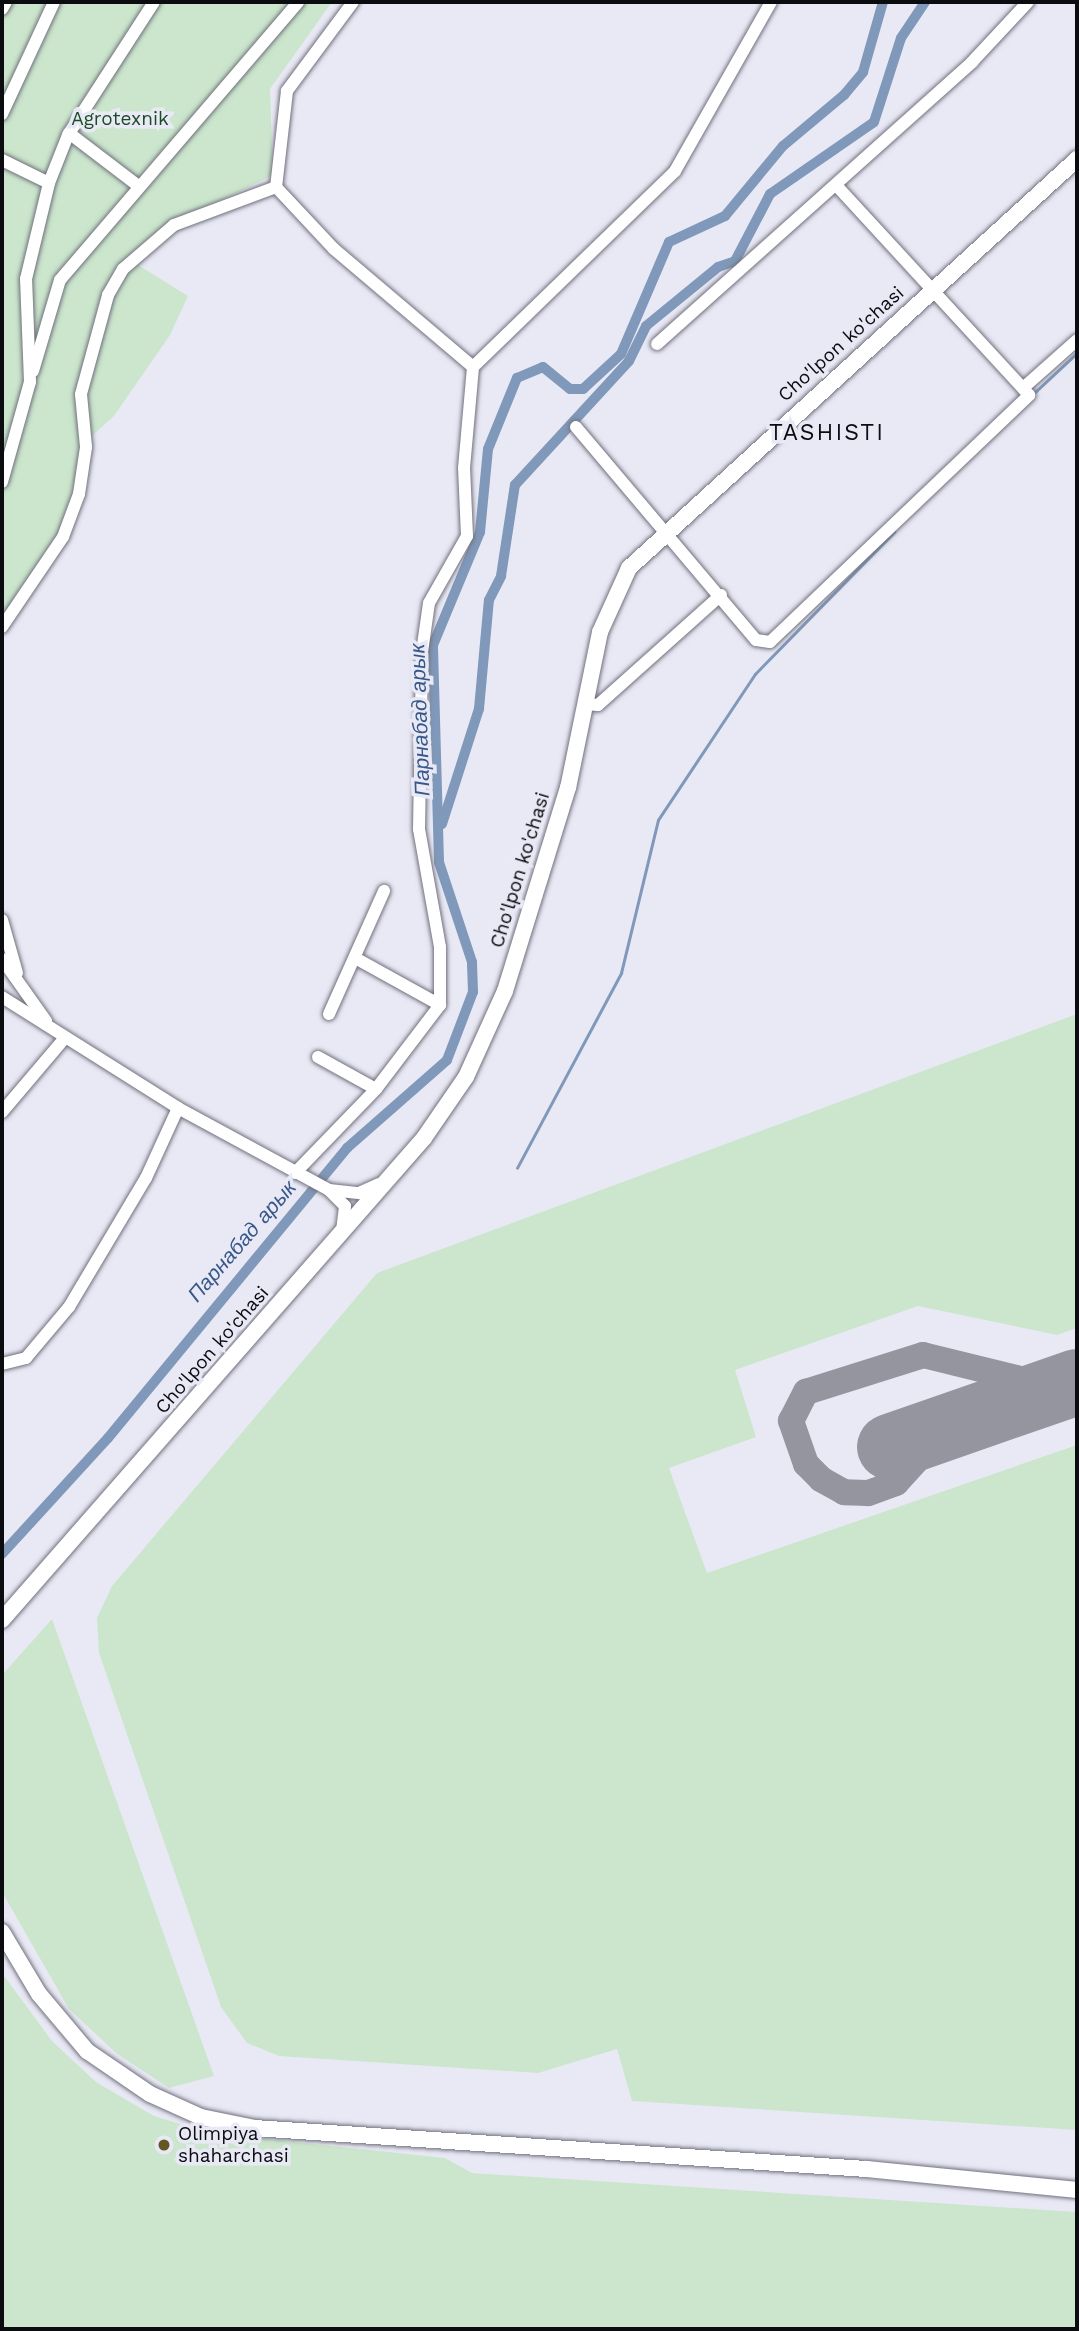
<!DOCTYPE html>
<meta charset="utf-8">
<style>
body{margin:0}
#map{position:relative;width:1079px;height:2331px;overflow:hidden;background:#e9e9f6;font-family:"Work Sans",sans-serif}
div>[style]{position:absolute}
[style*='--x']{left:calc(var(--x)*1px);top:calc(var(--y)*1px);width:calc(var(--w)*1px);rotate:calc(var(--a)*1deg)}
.green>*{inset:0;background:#cbe6cd}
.stream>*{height:2.5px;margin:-1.25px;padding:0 1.25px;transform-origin:1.25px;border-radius:1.25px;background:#8098b9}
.canal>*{height:10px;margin:-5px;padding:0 5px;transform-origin:5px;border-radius:5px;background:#8098b9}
.taxiway>*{height:26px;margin:-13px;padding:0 13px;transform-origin:13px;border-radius:13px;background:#94959e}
.runway>*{height:66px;margin:-33px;padding:0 33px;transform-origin:33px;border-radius:33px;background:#94959e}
.roads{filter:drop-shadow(0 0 2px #70717c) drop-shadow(0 0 2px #70717c)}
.minor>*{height:12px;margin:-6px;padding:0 6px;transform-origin:6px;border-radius:6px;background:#fff}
.major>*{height:16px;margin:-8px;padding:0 8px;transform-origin:8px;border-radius:8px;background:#fff}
.dots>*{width:19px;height:19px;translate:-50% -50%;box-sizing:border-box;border:4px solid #e9e9f6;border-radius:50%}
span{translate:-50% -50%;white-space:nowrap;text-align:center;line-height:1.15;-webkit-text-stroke:7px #e9e9f6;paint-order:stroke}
.park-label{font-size:19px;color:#1a4d24}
.street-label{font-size:19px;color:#0b0c10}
.poi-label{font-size:19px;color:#0b0c10}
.left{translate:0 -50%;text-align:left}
.water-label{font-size:21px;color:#375888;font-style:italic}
.quarter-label{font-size:23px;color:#0b0c10;letter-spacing:2px}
.frame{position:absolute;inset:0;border:4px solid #0b0c10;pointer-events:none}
</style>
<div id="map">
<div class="green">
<i style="clip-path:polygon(2px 2px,332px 2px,270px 89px,273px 175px,158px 231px,138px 265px,188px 296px,170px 335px,114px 416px,82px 445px,77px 483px,59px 533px,2px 619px)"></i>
<i style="clip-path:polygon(1077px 1014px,1077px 1328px,1057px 1335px,918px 1306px,735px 1370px,756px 1437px,669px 1468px,707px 1573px,1077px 1445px,1077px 2130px,632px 2101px,617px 2049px,538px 2073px,279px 2056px,247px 2043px,221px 2007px,99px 1653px,97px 1618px,112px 1586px,377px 1273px)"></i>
<i style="clip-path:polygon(52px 1619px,214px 2076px,169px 2088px,116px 2053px,69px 2009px,2px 1892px,2px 1675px)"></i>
<i style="clip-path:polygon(2px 1973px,52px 2041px,96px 2082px,154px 2116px,209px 2133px,445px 2158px,472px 2173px,1077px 2212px,1077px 2329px,2px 2329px)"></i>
</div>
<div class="stream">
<i style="--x:1033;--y:394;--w:60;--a:-43"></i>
<i style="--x:517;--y:1168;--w:221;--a:-61.9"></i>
<i style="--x:621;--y:973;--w:157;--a:-76.4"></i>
<i style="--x:658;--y:820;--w:175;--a:-56.4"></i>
<i style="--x:755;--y:674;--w:199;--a:-45.6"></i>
</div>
<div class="canal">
<i style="--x:442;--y:824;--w:121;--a:-72.2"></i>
<i style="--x:479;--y:709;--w:109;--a:-84.8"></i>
<i style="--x:489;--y:600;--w:27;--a:-63"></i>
<i style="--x:501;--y:576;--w:92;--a:-81.3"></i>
<i style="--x:515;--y:485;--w:168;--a:-47.4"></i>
<i style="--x:629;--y:361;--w:39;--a:-64"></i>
<i style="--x:646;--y:326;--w:93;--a:-39.3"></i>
<i style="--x:718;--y:267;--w:18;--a:-19"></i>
<i style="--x:735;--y:261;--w:76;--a:-62.4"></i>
<i style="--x:770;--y:194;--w:126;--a:-34.7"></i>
<i style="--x:874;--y:122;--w:88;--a:-72.2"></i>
<i style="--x:901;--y:38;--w:43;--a:-56.3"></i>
<i style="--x:2;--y:1554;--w:157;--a:-47.6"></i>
<i style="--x:108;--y:1438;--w:376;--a:-50.5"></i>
<i style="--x:347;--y:1148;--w:133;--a:-41.3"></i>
<i style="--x:447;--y:1060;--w:73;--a:-69.1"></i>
<i style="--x:473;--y:992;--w:30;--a:-92"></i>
<i style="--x:472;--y:962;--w:105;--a:-108.3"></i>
<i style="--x:439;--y:862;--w:217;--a:-91.6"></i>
<i style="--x:433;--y:645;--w:122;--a:-67.4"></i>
<i style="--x:480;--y:532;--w:83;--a:-84.5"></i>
<i style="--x:488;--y:449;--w:77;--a:-67.8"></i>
<i style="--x:517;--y:378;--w:28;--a:-23"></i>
<i style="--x:543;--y:367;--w:35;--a:39"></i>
<i style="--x:570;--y:389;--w:13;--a:0"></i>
<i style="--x:583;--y:389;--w:52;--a:-42.6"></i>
<i style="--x:621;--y:354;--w:122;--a:-66.8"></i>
<i style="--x:669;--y:242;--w:62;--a:-24.9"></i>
<i style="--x:725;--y:216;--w:91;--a:-50.4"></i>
<i style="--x:783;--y:146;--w:80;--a:-39.9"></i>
<i style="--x:844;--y:95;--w:30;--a:-50"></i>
<i style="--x:863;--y:72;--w:73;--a:-74.1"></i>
</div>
<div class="taxiway">
<i style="--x:946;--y:1428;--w:74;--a:132.3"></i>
<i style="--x:896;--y:1483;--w:30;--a:160"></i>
<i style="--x:868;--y:1493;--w:24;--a:-178"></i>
<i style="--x:844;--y:1492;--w:26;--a:-151"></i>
<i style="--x:821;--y:1479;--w:21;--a:-135"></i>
<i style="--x:806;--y:1464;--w:46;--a:-109.2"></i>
<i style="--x:791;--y:1421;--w:33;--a:-63"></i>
<i style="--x:806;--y:1392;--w:123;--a:-17.5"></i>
<i style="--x:923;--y:1355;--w:122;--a:13.8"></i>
<i style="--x:1041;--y:1384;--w:33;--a:-2"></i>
</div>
<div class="runway">
<i style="--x:890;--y:1447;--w:198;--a:-19.2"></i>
</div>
<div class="roads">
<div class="minor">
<i style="--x:353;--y:2;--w:111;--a:126.6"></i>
<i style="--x:287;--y:91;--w:97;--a:96.5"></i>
<i style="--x:276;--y:187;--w:85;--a:46.9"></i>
<i style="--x:334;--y:249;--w:182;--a:40.3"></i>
<i style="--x:2;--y:9;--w:8;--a:-60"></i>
<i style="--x:2;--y:114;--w:123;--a:-65.1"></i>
<i style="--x:69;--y:133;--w:84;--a:37.3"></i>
<i style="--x:2;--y:160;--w:52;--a:26.1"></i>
<i style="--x:657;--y:344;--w:423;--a:-41.8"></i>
<i style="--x:972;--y:62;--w:82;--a:-47"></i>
<i style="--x:33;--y:371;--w:95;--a:-73.5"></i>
<i style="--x:60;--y:280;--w:366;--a:-49.4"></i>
<i style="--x:1023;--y:388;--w:72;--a:-41.6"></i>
<i style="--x:576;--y:427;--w:279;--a:49.8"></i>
<i style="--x:756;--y:640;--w:14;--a:8"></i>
<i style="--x:770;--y:642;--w:358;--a:-43.6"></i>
<i style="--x:1029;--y:395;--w:285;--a:-132.6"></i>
<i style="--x:2;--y:482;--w:104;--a:-74.4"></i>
<i style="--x:30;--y:382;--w:103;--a:-92.2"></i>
<i style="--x:26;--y:279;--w:99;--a:-76.5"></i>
<i style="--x:49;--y:183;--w:52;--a:-68.4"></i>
<i style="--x:68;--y:135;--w:158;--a:-57.1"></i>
<i style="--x:2;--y:627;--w:109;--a:-55.9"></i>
<i style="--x:63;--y:537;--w:46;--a:-69.6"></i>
<i style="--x:79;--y:494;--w:48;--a:-81.5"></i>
<i style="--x:86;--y:447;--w:53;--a:-95.4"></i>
<i style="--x:81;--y:394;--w:103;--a:-74.7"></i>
<i style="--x:108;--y:295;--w:30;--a:-60"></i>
<i style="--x:123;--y:269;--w:67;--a:-40.8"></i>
<i style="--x:174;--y:225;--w:109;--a:-20.4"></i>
<i style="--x:585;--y:704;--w:13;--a:4"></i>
<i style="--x:598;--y:705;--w:165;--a:-41.8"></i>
<i style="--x:2;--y:920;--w:55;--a:74.2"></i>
<i style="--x:2;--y:959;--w:76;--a:54.6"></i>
<i style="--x:357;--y:959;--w:95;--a:29"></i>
<i style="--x:2;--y:997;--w:208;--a:32.2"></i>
<i style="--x:178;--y:1108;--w:172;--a:28.5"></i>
<i style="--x:329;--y:1014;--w:135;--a:-65.9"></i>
<i style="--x:318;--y:1057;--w:66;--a:28.9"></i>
<i style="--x:2;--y:1112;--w:94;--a:-49.7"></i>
<i style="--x:295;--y:1173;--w:117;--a:-46"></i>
<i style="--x:376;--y:1089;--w:106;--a:-52.7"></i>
<i style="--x:440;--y:1005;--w:58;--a:-90"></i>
<i style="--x:440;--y:947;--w:120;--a:-100.1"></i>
<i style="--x:419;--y:829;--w:177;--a:-89"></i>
<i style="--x:422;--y:652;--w:49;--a:-81.9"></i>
<i style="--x:429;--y:603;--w:77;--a:-60.4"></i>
<i style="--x:467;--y:536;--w:68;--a:-92.5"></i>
<i style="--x:464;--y:468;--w:101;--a:-84.9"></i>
<i style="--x:473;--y:367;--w:281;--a:-44.1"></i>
<i style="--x:675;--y:171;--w:194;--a:-60.4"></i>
<i style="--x:342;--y:1231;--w:25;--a:-83"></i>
<i style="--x:345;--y:1206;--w:23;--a:-135"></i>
<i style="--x:329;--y:1190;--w:30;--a:6"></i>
<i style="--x:359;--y:1193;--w:22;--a:-24"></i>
<i style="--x:2;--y:1364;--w:25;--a:-14"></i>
<i style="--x:26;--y:1358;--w:67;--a:-49.9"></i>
<i style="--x:69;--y:1307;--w:150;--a:-59.2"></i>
<i style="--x:146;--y:1178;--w:77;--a:-65.4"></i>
</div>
<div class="major">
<i style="--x:2;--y:1620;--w:641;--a:-48.8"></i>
<i style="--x:424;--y:1138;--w:74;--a:-55.5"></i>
<i style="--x:466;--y:1077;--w:94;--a:-65.6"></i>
<i style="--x:505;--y:991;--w:213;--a:-72.8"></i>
<i style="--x:568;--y:788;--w:159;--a:-78.4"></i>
<i style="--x:600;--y:632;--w:70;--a:-65.6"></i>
<i style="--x:629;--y:568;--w:607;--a:-42.39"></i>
<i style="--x:2;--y:1932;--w:72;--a:59.2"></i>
<i style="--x:39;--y:1994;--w:75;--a:49.9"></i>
<i style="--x:87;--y:2051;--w:76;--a:34.3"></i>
<i style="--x:150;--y:2094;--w:56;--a:24.3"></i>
<i style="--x:201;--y:2117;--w:54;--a:11.7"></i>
<i style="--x:254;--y:2128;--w:614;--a:3.83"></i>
<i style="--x:867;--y:2169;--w:211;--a:5.7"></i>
</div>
</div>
<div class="dots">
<i style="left:164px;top:2145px;background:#655724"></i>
</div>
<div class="park-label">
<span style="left:120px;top:119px">Agrotexnik</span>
</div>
<div class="street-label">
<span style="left:841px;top:344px;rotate:-42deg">Cho'lpon ko'chasi</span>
<span style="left:520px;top:870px;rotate:-73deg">Cho'lpon ko'chasi</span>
<span style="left:212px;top:1350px;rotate:-49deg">Cho'lpon ko'chasi</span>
</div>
<div class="poi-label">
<span class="left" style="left:178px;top:2145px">Olimpiya<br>shaharchasi</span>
</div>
<div class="water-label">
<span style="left:420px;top:720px;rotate:-92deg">Парнабад арык</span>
<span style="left:242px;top:1241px;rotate:-49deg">Парнабад арык</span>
</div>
<div class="quarter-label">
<span style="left:827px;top:433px">TASHISTI</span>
</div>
<div class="frame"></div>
</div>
